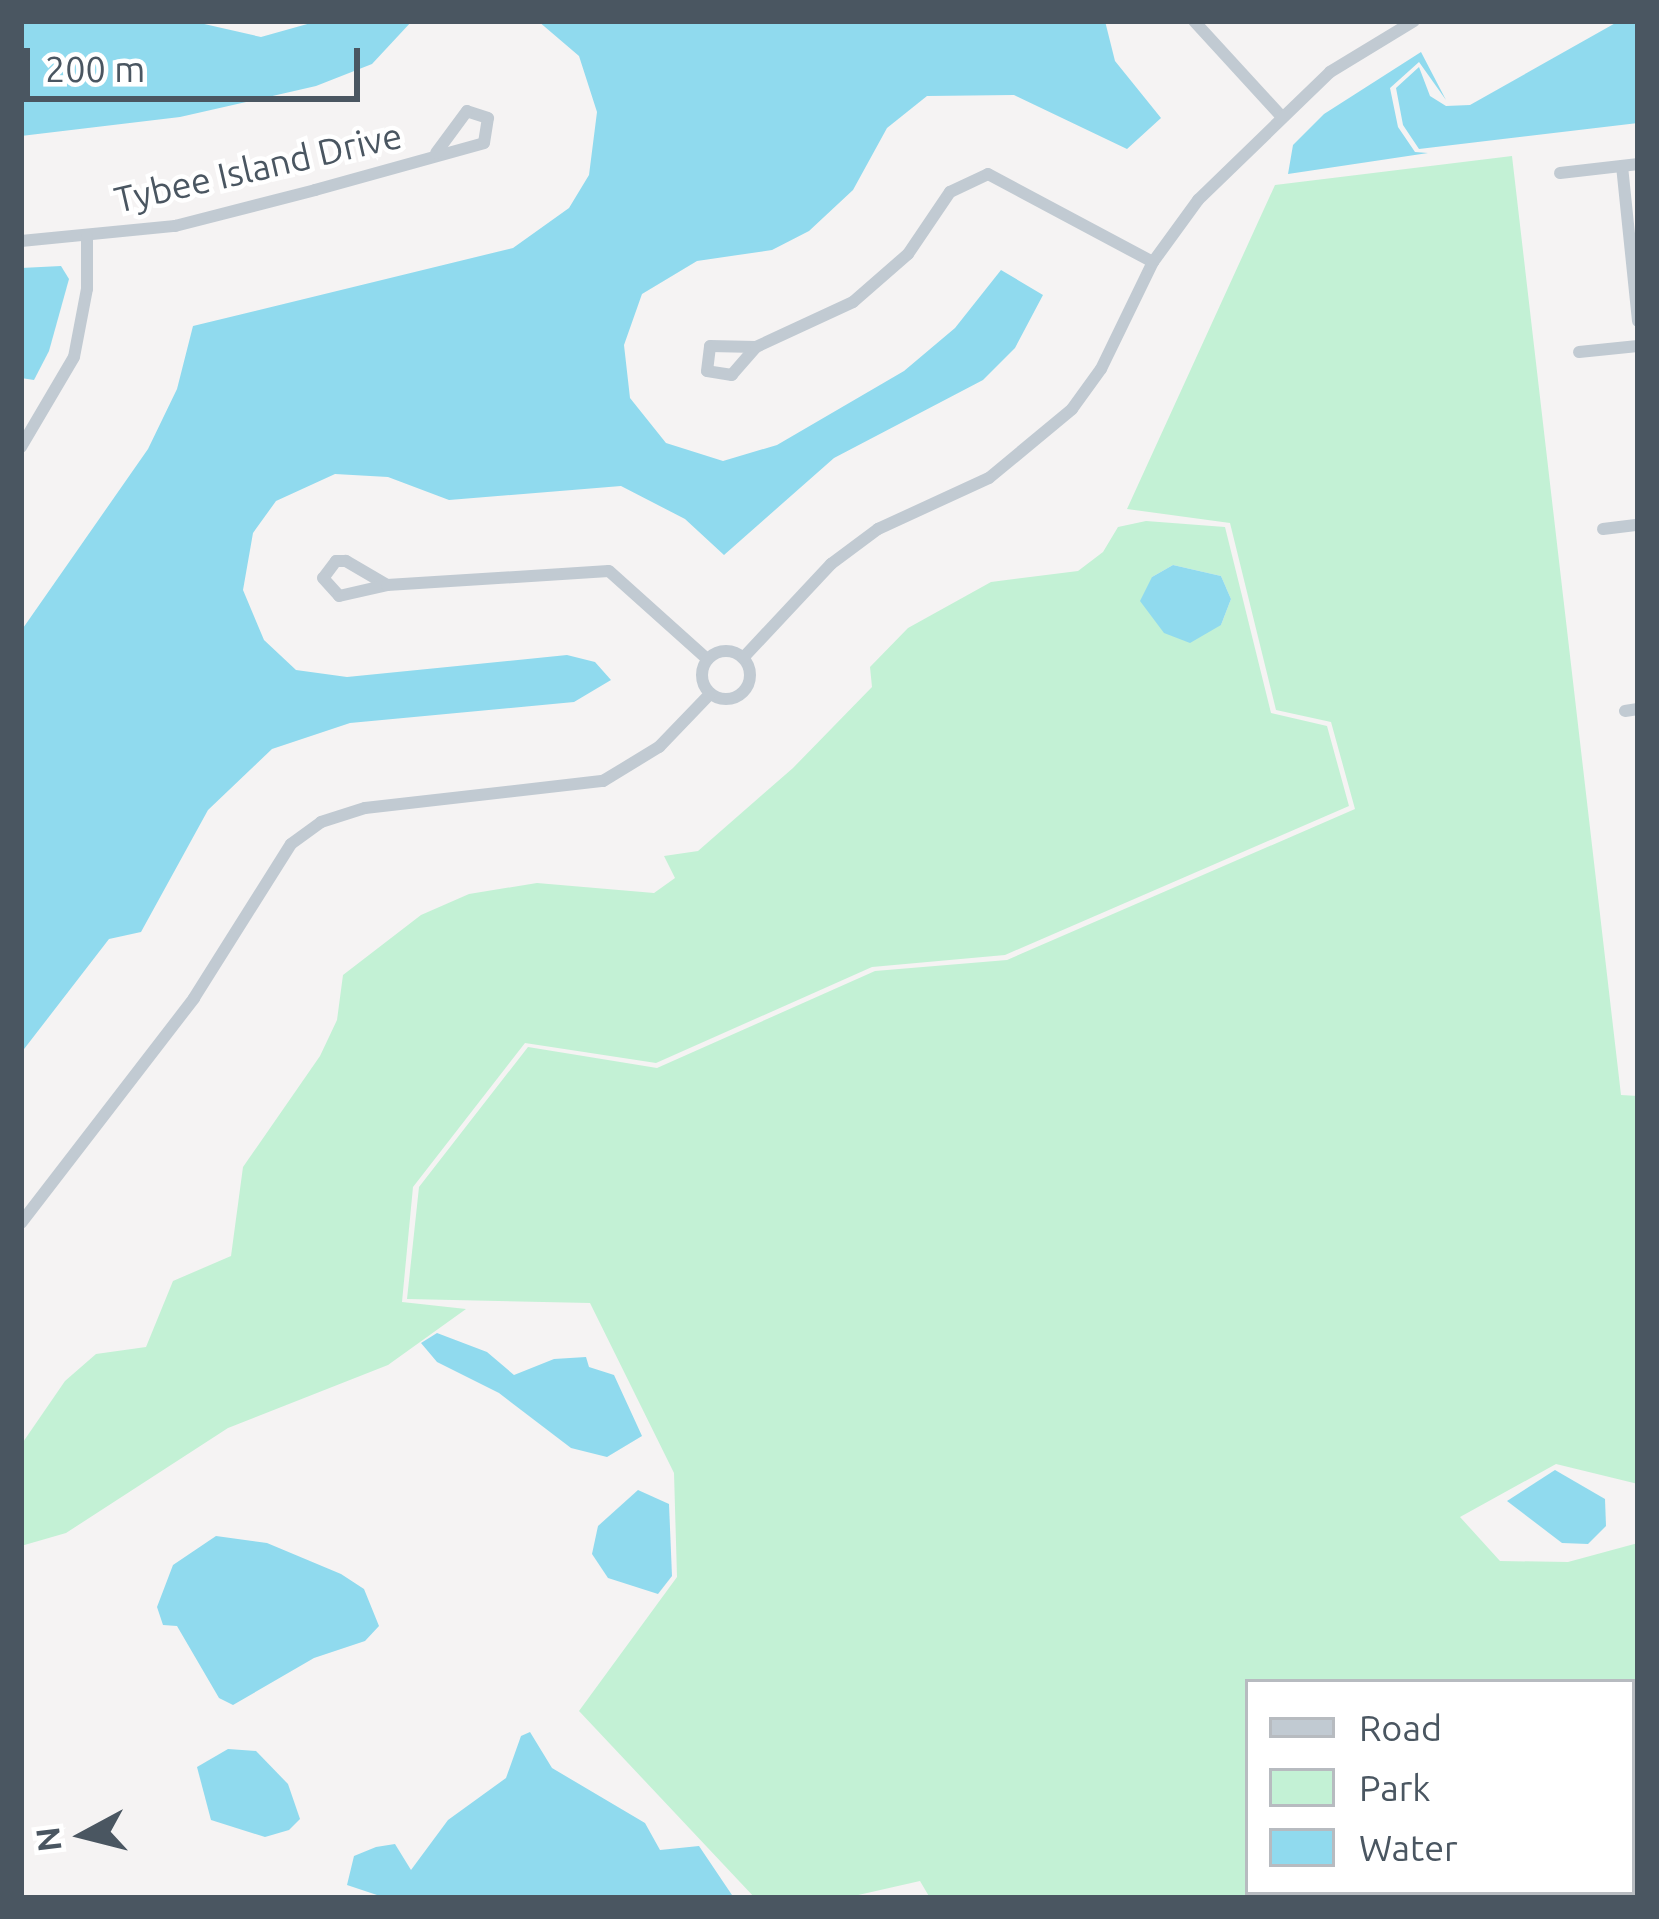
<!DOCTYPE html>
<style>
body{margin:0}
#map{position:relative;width:1659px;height:1919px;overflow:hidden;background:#f5f3f3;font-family:Ubuntu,sans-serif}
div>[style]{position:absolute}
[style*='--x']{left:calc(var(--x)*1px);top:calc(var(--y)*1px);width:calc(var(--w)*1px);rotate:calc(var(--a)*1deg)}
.green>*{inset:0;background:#c3f1d5}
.water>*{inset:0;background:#90daee}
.street>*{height:12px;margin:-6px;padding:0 6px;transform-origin:6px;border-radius:6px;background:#c1cad2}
.street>.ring{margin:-6px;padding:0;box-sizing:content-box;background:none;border:12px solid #c1cad2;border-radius:50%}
span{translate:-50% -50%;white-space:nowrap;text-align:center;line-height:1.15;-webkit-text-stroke:9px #fff;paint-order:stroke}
.street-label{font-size:36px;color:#4a5661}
.frame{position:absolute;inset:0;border:24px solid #4a5661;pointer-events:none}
.legend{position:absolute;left:1245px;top:1679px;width:390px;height:216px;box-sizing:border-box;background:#fff;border:3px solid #b7bbc0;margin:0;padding:15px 21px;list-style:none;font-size:36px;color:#4a5661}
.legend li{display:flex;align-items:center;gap:24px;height:60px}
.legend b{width:60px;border:3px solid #b7bbc0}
.north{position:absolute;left:24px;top:1775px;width:120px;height:120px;-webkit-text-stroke:9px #fff;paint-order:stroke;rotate:263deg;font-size:33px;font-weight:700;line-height:48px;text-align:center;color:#4a5661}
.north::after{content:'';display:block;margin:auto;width:42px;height:54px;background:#4a5661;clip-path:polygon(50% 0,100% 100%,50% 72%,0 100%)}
.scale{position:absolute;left:24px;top:48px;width:336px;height:54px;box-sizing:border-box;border:6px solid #4a5661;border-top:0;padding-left:15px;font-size:36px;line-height:42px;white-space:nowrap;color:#4a5661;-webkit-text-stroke:9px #fff;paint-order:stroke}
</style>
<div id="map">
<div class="green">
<i style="clip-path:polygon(evenodd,1512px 156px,1621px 1095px,1638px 1096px,1638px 1484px,1556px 1464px,1460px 1517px,1500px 1561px,1568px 1562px,1638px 1543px,1638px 1898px,930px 1898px,920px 1881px,845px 1898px,755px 1898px,579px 1711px,677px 1577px,674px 1473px,590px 1303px,407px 1299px,419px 1187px,528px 1047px,657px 1068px,875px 971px,1007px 960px,1355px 809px,1331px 722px,1276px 710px,1230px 523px,1127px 509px,1275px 185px,1512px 156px,1632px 1682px,1632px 1892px,1248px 1892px,1248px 1682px,1632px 1682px)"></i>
<i style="clip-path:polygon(evenodd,1146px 521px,1225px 527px,1271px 713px,1327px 726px,1349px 806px,1005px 955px,872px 967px,656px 1063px,525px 1043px,413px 1187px,402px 1302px,466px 1309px,388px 1365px,228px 1428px,66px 1533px,21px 1546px,21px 1445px,65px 1381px,96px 1354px,146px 1347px,173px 1281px,231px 1256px,243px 1167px,320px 1056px,337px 1020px,343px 975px,421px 915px,469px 894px,537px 883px,654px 893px,675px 878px,664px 856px,698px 851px,793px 768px,872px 687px,870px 667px,908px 628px,991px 582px,1078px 571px,1103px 552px,1118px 527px,1146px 521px,1173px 565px,1221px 576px,1231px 599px,1221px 625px,1152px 577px,1173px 565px)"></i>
</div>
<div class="water">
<i style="clip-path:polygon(21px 21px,191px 21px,261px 37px,318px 21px,412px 21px,372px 64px,316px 86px,180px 117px,21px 136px)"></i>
<i style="clip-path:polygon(538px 21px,1105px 21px,1115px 61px,1161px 118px,1127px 149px,1014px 95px,927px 96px,887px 128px,853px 190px,809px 231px,772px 250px,697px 261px,642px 294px,624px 345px,630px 398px,666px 443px,723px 461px,777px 445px,904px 371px,955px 328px,1001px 270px,1043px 295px,1015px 348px,983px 380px,834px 458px,724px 555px,685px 519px,621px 486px,449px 500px,388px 477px,335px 474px,276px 501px,253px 533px,243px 590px,264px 640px,296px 670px,347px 677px,567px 655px,595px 662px,611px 680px,574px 702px,350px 723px,272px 749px,208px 810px,141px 932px,109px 939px,21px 1053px,21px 631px,148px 449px,177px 389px,193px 326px,513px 248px,569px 208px,589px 175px,597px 112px,579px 56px)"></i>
<i style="clip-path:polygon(1619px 21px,1638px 21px,1638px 123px,1419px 149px,1403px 125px,1396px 88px,1419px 67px,1430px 96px,1446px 106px,1470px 105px)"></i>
<i style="clip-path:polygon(1421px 52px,1446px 100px,1419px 62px,1390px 88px,1398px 127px,1415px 152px,1428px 153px,1288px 174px,1293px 145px,1324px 114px)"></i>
<i style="clip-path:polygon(61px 266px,69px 279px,49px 351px,34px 380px,21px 378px,21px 268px)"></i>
<i style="clip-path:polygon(1173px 565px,1221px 576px,1231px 599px,1221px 625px,1190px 643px,1164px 633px,1140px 601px,1152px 577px)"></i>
<i style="clip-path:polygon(437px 1333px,487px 1352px,514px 1375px,554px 1359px,586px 1357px,589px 1367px,614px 1375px,642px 1436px,607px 1457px,571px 1448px,499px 1393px,437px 1362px,421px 1343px)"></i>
<i style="clip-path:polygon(1555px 1470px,1605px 1499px,1606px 1526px,1588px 1544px,1562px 1543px,1507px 1501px)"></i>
<i style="clip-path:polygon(638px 1490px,669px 1504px,672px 1576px,658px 1594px,608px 1578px,592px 1554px,598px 1526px)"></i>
<i style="clip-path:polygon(216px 1536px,267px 1543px,341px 1574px,364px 1589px,379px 1626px,365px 1641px,314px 1658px,233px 1705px,219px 1698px,177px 1626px,163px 1625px,157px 1607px,173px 1565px)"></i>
<i style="clip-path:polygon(530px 1732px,552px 1768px,645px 1823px,660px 1850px,699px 1846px,734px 1898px,386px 1898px,347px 1885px,354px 1856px,376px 1847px,395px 1844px,411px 1870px,448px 1820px,506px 1778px,521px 1736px)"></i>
<i style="clip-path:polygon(228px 1749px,256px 1751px,288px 1784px,300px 1819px,289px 1830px,265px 1837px,211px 1820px,197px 1767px)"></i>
</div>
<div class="street">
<i style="--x:1194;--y:21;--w:129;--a:47.5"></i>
<i style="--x:1622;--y:166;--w:156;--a:84.1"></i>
<i style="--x:1560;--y:173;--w:79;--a:-6.6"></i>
<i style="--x:21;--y:241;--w:155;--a:-5.6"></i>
<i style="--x:175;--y:226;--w:145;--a:-14.4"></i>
<i style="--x:315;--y:190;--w:175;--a:-15.5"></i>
<i style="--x:484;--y:143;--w:25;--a:-81"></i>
<i style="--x:488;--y:118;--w:22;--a:-162"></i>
<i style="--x:467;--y:111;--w:52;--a:126.4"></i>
<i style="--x:756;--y:347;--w:37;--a:131"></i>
<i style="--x:732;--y:375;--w:25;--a:-171"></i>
<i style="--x:707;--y:371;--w:25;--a:-83"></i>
<i style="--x:710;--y:346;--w:46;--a:1.2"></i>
<i style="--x:756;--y:347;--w:107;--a:-24.9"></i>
<i style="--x:853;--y:302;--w:73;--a:-41.1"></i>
<i style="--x:908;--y:254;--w:75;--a:-55.9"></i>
<i style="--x:950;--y:192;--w:42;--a:-25.3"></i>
<i style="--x:988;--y:174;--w:187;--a:28.1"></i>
<i style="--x:1579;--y:352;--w:59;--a:-5.8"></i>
<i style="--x:21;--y:447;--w:104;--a:-59.5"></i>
<i style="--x:74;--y:357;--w:69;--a:-79.2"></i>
<i style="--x:87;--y:289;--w:52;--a:-90"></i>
<i style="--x:1603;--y:529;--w:35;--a:-7"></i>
<i style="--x:387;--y:585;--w:48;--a:-149.7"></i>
<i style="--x:346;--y:561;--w:10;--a:180"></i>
<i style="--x:336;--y:561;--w:21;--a:127"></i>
<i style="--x:323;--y:578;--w:24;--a:48"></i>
<i style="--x:339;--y:596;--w:49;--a:-12.9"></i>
<i style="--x:387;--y:585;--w:222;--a:-3.6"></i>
<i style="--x:609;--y:571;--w:132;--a:41.9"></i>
<i class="ring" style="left:702px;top:651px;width:36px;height:36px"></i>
<i style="--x:743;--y:658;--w:129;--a:-46.9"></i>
<i style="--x:831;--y:564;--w:59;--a:-36.7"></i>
<i style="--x:878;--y:529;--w:122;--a:-24.7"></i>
<i style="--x:989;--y:478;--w:108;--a:-39.7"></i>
<i style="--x:1072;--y:409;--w:49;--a:-54.1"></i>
<i style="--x:1101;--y:369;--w:119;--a:-64.1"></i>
<i style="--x:1153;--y:262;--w:77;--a:-54"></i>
<i style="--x:1198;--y:200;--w:184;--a:-44.1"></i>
<i style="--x:1330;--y:72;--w:98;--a:-31.3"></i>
<i style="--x:1625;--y:711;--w:13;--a:-9"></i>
<i style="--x:21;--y:1223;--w:284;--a:-52.4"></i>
<i style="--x:194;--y:998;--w:182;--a:-57.8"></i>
<i style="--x:291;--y:844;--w:37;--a:-36"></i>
<i style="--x:321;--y:822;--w:46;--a:-17.7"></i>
<i style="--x:365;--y:808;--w:240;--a:-6.5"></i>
<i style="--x:603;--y:781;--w:66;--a:-31.3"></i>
<i style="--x:659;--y:747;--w:74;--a:-46.1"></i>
</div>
<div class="street-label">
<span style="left:258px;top:167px;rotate:-13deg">Tybee Island Drive</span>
</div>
<div class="frame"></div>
<ul class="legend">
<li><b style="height:15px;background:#c1cad2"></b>Road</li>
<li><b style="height:33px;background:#c3f1d5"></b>Park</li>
<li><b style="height:33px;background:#90daee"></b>Water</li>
</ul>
<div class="north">N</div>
<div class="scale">200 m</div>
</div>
